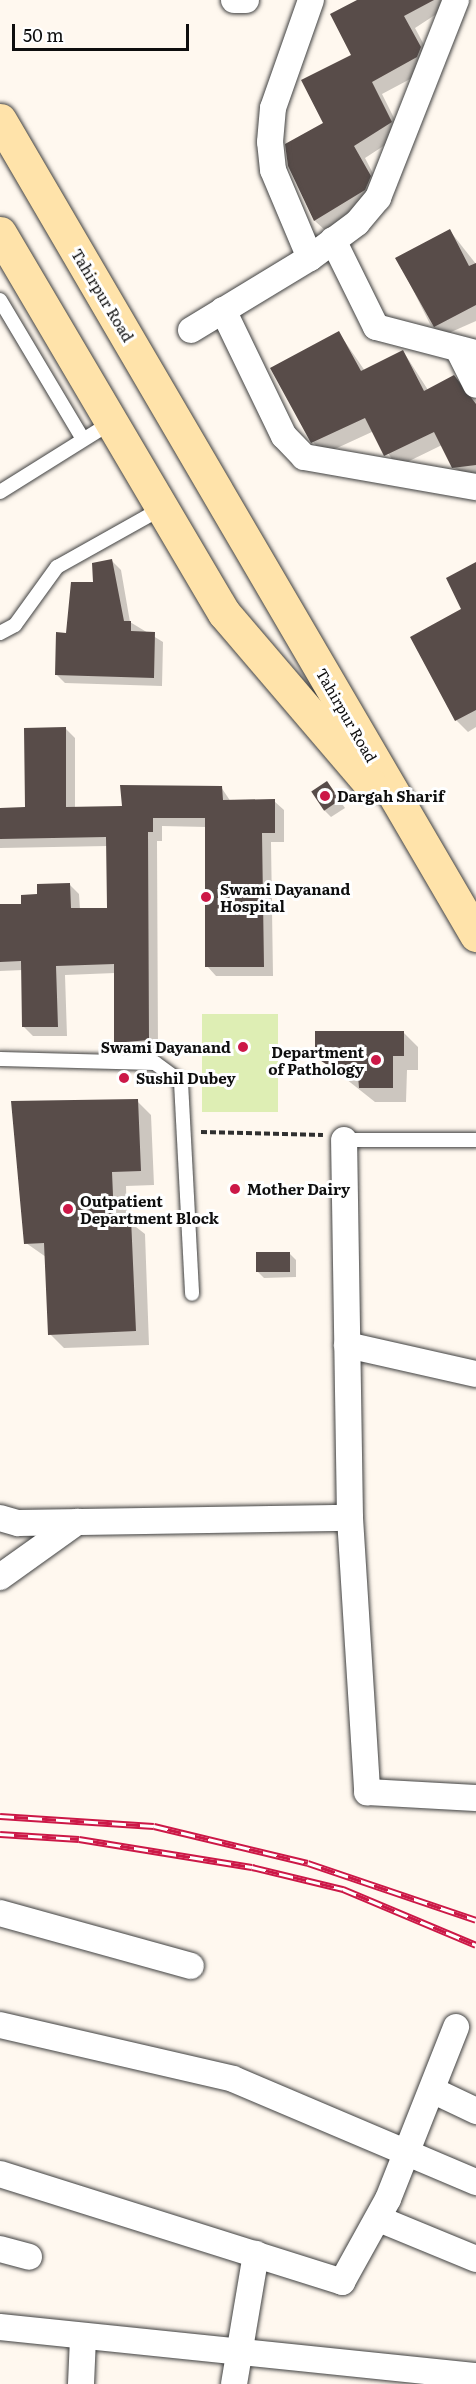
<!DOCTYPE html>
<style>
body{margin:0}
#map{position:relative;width:476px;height:2384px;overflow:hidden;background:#fff8ef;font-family:Literata,serif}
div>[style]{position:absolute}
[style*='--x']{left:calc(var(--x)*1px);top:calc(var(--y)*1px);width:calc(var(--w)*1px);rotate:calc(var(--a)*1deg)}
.green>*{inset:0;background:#deeeb4;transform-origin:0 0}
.shadow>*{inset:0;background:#0003}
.building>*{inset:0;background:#584c49;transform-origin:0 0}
.path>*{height:4px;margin-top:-2px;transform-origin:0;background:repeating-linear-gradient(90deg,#303030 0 6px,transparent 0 9px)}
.roads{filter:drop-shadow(0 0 2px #414141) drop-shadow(0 0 2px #414141)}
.service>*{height:14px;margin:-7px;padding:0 7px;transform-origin:7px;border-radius:7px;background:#fff}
.minor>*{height:26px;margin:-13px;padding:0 13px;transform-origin:13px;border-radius:13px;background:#fff}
.secondary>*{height:33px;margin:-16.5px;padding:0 16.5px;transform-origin:16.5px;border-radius:16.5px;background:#ffe3aa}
.rail>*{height:7px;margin-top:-3.5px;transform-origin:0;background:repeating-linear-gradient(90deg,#fff 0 14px,#cc1847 0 28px);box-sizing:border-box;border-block:2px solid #cc1847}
.dots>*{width:16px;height:16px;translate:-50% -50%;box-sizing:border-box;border:3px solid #fff;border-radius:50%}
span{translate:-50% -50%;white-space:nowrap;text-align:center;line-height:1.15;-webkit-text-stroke:6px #fff;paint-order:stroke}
.street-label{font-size:15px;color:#0e0e0e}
.poi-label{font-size:15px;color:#0e0e0e;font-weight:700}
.left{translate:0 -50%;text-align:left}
.right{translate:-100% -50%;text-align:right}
.scale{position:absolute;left:12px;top:24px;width:177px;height:27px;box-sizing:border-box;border:3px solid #0e0e0e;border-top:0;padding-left:8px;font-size:18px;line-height:21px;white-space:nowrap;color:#0e0e0e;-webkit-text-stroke:4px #fff;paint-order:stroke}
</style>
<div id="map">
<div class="green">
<i style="left:202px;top:1014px;width:76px;height:98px"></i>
</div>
<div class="shadow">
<i style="clip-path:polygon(360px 0,458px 0,415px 28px,432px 60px,429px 69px,382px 94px,402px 134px,365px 158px,381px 189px,327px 232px,315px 221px,289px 166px,325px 124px,353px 55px)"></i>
<i style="clip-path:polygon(450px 231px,476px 264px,476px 321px,442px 336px,430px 324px,397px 258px)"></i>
<i style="clip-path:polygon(339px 333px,365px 371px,403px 351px,428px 390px,454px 377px,466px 389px,476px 401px,476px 481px,453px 467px,442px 445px,397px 467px,374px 431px,324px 454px,313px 442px)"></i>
<i style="clip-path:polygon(112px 561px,121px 570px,130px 622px,163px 642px,162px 686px,65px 683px,56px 674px,67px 634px)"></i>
<i style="clip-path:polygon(476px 564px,476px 727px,468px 732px,456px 720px,463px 610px)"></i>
<i style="clip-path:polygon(66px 729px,75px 738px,75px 808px,123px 807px,221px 787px,231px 802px,274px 801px,284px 810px,284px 842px,271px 842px,273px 976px,216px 976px,207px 966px,206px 827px,162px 826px,162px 841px,157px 841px,158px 1049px,125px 1052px,116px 1042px,115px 973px,65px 975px,67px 1036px,33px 1036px,23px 1026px,23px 970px,0 971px,0 906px,22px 905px,70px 885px,79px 894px,80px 910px,108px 909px,107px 846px,0 848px,0 809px,26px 809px)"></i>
<i style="clip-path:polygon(327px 783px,345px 808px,331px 817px,325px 811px)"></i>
<i style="clip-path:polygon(404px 1033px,418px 1047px,418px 1070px,407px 1070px,406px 1102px,375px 1102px,317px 1056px)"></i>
<i style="clip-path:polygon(137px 1101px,151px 1115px,154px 1185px,126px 1186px,127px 1220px,145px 1234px,149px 1345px,64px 1348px,50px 1334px,46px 1257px,26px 1243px)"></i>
<i style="clip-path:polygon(289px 1253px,296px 1260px,296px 1277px,264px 1278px,257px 1271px)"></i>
</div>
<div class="building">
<i style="clip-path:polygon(357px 0,434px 0,404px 16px,421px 47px,417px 57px,372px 82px,392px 122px,354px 146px,371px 176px,365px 190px,314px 221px,288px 166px,285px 144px,323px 123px,301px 80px,351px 55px,330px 14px)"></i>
<i style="clip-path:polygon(450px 229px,469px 266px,476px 263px,476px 305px,434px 327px,395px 258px)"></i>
<i style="clip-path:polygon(339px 331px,361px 371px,403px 350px,424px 391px,454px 375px,476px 404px,476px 465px,452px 468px,434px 432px,384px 456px,365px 418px,311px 443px,270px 368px)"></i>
<i style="clip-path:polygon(112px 559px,124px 621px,131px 621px,131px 631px,155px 632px,154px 678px,55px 675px,56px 632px,66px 633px,71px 582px,93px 582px,92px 563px)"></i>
<i style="clip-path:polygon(476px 562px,476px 710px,455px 721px,410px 637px,461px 609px,446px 578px)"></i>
<i style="clip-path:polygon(66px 727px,66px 807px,122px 806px,120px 785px,222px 786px,223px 800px,275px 799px,275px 833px,262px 833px,264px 967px,205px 967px,205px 818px,153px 818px,153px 832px,148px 832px,149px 1040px,114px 1043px,114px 964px,56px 966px,58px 1027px,22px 1027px,21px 961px,0 962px,0 904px,21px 904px,21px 895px,37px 894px,37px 884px,70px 883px,71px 908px,107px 908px,106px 837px,0 839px,0 808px,25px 807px,24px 728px)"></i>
<i style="left:327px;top:781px;width:23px;height:19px;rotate:56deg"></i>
<i style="clip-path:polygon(315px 1031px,404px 1031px,404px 1056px,393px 1056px,393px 1088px,359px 1088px,358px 1075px,344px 1076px,334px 1063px,329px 1066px,315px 1057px)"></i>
<i style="clip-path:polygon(138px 1099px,141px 1171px,112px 1172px,114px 1219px,131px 1218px,136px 1331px,48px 1335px,44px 1243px,24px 1244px,11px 1101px)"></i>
<i style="left:256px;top:1252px;width:34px;height:20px"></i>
</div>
<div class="path">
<i style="--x:201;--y:1132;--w:122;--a:1.4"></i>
</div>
<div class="roads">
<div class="service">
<i style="--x:0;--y:300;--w:162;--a:59.2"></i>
<i style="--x:0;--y:492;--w:132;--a:-32"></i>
<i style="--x:0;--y:633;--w:17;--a:-28"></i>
<i style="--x:15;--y:625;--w:72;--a:-54.1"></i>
<i style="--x:57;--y:567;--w:120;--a:-29.3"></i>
<i style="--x:0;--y:1059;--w:155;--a:1.5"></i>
<i style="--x:155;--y:1063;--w:32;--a:36"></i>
<i style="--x:181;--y:1082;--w:212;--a:87"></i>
<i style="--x:344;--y:1140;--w:132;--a:0"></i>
</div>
<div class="minor">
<i style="--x:234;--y:0;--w:12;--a:0"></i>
<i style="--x:333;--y:240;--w:97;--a:63.7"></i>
<i style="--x:376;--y:327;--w:103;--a:14.6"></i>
<i style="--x:310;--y:258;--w:95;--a:-112.8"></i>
<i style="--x:273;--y:170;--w:28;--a:-96"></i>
<i style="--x:270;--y:142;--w:34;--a:-85"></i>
<i style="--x:273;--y:108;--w:114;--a:-70.6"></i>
<i style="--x:223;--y:310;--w:140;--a:64.2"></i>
<i style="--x:284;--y:436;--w:29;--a:46"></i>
<i style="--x:304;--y:457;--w:175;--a:9.9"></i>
<i style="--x:191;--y:330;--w:139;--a:-31.2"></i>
<i style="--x:310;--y:258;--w:59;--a:-36.7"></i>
<i style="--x:357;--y:223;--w:33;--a:-50"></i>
<i style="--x:378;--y:198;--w:213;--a:-68.5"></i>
<i style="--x:458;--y:349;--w:40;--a:63.4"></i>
<i style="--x:347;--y:1345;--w:132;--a:12.7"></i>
<i style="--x:0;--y:1518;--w:19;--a:16"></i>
<i style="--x:18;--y:1523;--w:332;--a:-0.9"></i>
<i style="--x:350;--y:1518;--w:378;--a:-90.9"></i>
<i style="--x:350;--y:1518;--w:275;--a:86.4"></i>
<i style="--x:367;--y:1792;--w:109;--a:3.2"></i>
<i style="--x:0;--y:1577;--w:95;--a:-35.5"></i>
<i style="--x:0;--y:1913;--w:198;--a:15.5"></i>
<i style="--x:0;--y:2025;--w:239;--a:13"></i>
<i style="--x:233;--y:2079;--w:264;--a:23"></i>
<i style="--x:432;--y:2090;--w:49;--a:25.5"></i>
<i style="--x:0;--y:2174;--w:359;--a:17.5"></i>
<i style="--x:342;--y:2282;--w:95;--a:-61"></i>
<i style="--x:388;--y:2199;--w:185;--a:-68.4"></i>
<i style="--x:379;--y:2219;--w:105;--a:22.4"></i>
<i style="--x:0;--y:2249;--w:30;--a:15"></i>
<i style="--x:0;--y:2327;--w:479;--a:5.9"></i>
<i style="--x:81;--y:2384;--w:46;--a:-87.5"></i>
<i style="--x:234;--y:2384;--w:132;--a:-80.4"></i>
</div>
<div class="secondary">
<i style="--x:0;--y:120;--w:944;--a:59.71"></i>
<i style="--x:0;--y:233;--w:441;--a:59.5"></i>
<i style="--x:224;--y:613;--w:226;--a:49.5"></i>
</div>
</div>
<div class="rail">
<i style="--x:0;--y:1816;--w:154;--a:3.7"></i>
<i style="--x:154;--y:1826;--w:158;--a:13.5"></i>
<i style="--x:308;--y:1863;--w:177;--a:18.7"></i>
<i style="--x:0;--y:1834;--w:79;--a:3.6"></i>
<i style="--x:79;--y:1839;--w:175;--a:9.2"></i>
<i style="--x:252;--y:1867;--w:94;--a:13.6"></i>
<i style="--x:343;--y:1889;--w:144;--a:22.8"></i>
</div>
<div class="dots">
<i style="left:325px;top:796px;background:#cc1847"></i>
<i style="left:206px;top:897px;background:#cc1847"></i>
<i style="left:243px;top:1047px;background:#cc1847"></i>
<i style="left:376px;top:1060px;background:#cc1847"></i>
<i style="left:124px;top:1078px;background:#cc1847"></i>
<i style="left:235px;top:1189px;background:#cc1847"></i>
<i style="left:68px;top:1209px;background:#cc1847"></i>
</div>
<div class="street-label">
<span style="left:103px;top:295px;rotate:59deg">Tahirpur Road</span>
<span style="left:347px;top:715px;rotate:60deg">Tahirpur Road</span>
</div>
<div class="poi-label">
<span class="left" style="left:337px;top:796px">Dargah Sharif</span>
<span class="left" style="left:220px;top:897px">Swami Dayanand<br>Hospital</span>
<span class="right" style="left:231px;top:1047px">Swami Dayanand</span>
<span class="right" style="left:364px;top:1060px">Department<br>of Pathology</span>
<span class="left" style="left:136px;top:1078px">Sushil Dubey</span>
<span class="left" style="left:247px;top:1189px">Mother Dairy</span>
<span class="left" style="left:80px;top:1209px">Outpatient<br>Department Block</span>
</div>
<div class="scale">50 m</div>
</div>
